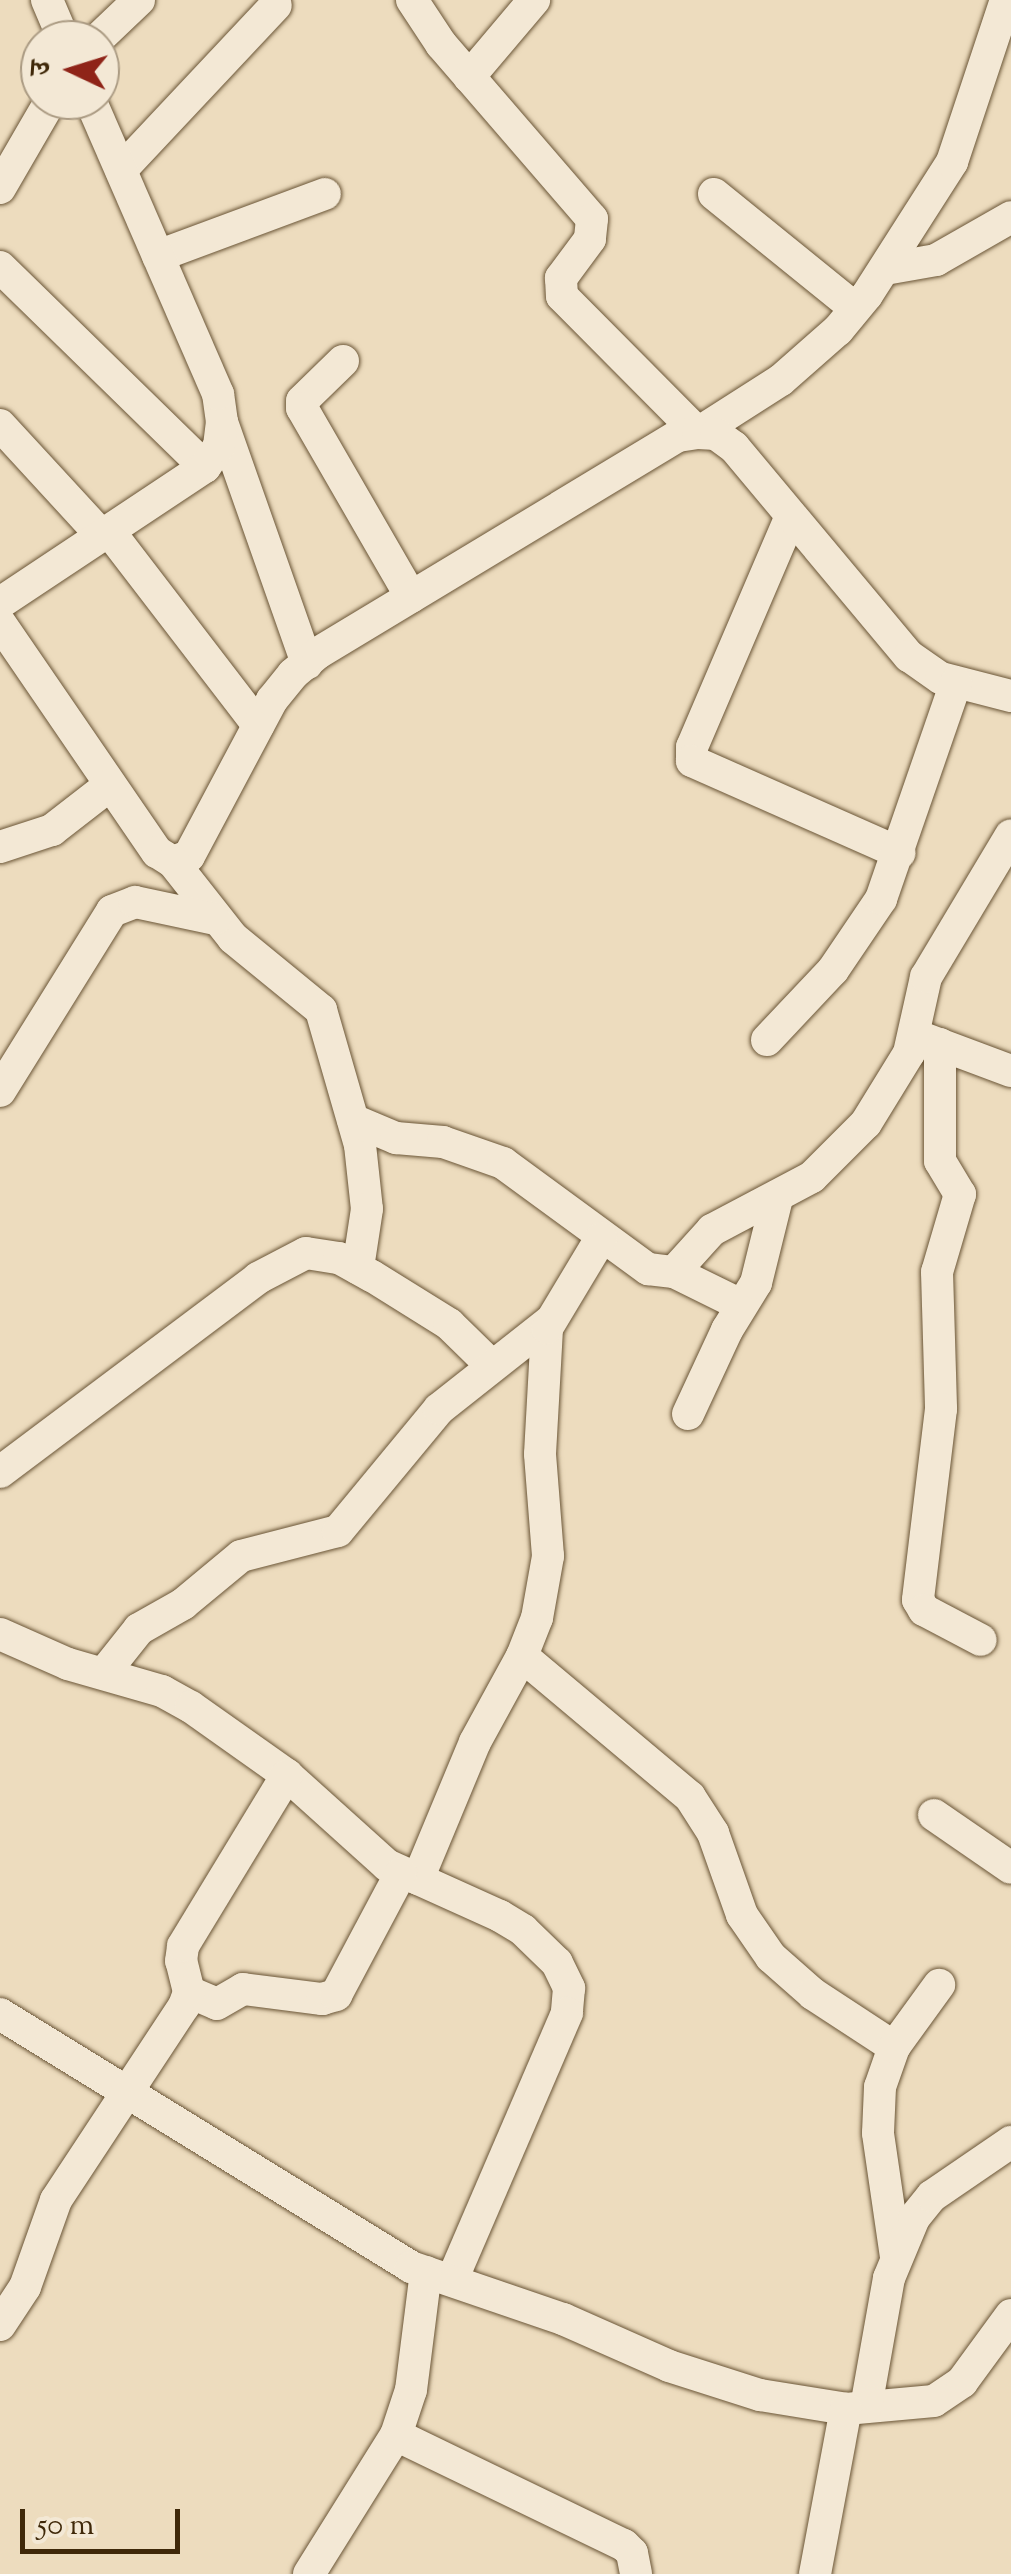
<!DOCTYPE html>
<meta charset="utf-8">
<style>
body{margin:0}
#map{position:relative;width:1011px;height:2574px;overflow:hidden;background:#eddcbe;font-family:"Sorts Mill Goudy","Noto Serif Devanagari",serif}
div>[style]{position:absolute}
[style*='--x']{left:calc(var(--x)*1px);top:calc(var(--y)*1px);width:calc(var(--w)*1px);rotate:calc(var(--a)*1deg)}
.roads{filter:drop-shadow(0 0 2px #6a5536) drop-shadow(0 0 2px #6a5536)}
.minor>*{height:32px;margin:-16px;padding:0 16px;transform-origin:16px;border-radius:16px;background:#f3e8d5}
span{translate:-50% -50%;white-space:nowrap;text-align:center;line-height:1.15;-webkit-text-stroke:8px #f3e8d5;paint-order:stroke}
.north{position:absolute;left:20px;top:20px;width:100px;height:100px;box-sizing:border-box;background:#f3e8d5;border:2px solid #ab9b83;border-radius:50%;rotate:274deg;font-size:28px;font-weight:700;line-height:40px;text-align:center;color:#3f2809}
.north::after{content:'';display:block;margin:auto;width:35px;height:45px;background:#8f2418;clip-path:polygon(50% 0,100% 100%,50% 72%,0 100%)}
.scale{position:absolute;left:20px;top:2509px;width:160px;height:45px;box-sizing:border-box;border:5px solid #3f2809;border-top:0;padding-left:12px;font-size:30px;line-height:35px;white-space:nowrap;color:#3f2809;-webkit-text-stroke:8px #f3e8d5;paint-order:stroke}
</style>
<div id="map">
<div class="roads">
<div class="minor">
<i style="--x:47;--y:0;--w:43;--a:67"></i>
<i style="--x:412;--y:0;--w:53;--a:56.6"></i>
<i style="--x:441;--y:44;--w:231;--a:49.2"></i>
<i style="--x:592;--y:219;--w:20;--a:96"></i>
<i style="--x:590;--y:239;--w:49;--a:126.6"></i>
<i style="--x:561;--y:278;--w:18;--a:87"></i>
<i style="--x:562;--y:296;--w:193;--a:45.2"></i>
<i style="--x:698;--y:433;--w:98;--a:-32.6"></i>
<i style="--x:781;--y:380;--w:76;--a:-41.3"></i>
<i style="--x:838;--y:330;--w:45;--a:-50.4"></i>
<i style="--x:867;--y:295;--w:158;--a:-57.4"></i>
<i style="--x:952;--y:162;--w:171;--a:-71.6"></i>
<i style="--x:97;--y:40;--w:58;--a:-43.6"></i>
<i style="--x:469;--y:77;--w:101;--a:-49.8"></i>
<i style="--x:121;--y:170;--w:226;--a:-46.8"></i>
<i style="--x:0;--y:188;--w:102;--a:-59.9"></i>
<i style="--x:714;--y:194;--w:181;--a:39"></i>
<i style="--x:158;--y:256;--w:178;--a:-20.4"></i>
<i style="--x:0;--y:267;--w:286;--a:44.3"></i>
<i style="--x:885;--y:269;--w:52;--a:-10"></i>
<i style="--x:936;--y:260;--w:86;--a:-29.8"></i>
<i style="--x:343;--y:361;--w:57;--a:135.7"></i>
<i style="--x:302;--y:401;--w:7;--a:90"></i>
<i style="--x:302;--y:408;--w:218;--a:60"></i>
<i style="--x:222;--y:422;--w:256;--a:70.6"></i>
<i style="--x:0;--y:425;--w:151;--a:47.4"></i>
<i style="--x:791;--y:516;--w:251;--a:113.2"></i>
<i style="--x:692;--y:747;--w:14;--a:90"></i>
<i style="--x:692;--y:761;--w:227;--a:23.9"></i>
<i style="--x:109;--y:531;--w:245;--a:52.5"></i>
<i style="--x:0;--y:603;--w:246;--a:-33.6"></i>
<i style="--x:205;--y:467;--w:25;--a:-56"></i>
<i style="--x:219;--y:446;--w:24;--a:-83"></i>
<i style="--x:222;--y:422;--w:28;--a:-98"></i>
<i style="--x:218;--y:394;--w:321;--a:-113.5"></i>
<i style="--x:0;--y:623;--w:278;--a:55.6"></i>
<i style="--x:157;--y:852;--w:19;--a:32"></i>
<i style="--x:173;--y:862;--w:17;--a:-21"></i>
<i style="--x:189;--y:856;--w:177;--a:-62"></i>
<i style="--x:272;--y:700;--w:33;--a:-51"></i>
<i style="--x:293;--y:674;--w:33;--a:-40"></i>
<i style="--x:318;--y:653;--w:420;--a:-31.1"></i>
<i style="--x:678;--y:436;--w:20;--a:-9"></i>
<i style="--x:698;--y:433;--w:18;--a:3"></i>
<i style="--x:716;--y:434;--w:22;--a:36"></i>
<i style="--x:734;--y:447;--w:273;--a:50.1"></i>
<i style="--x:909;--y:656;--w:39;--a:35"></i>
<i style="--x:941;--y:678;--w:72;--a:14.4"></i>
<i style="--x:0;--y:847;--w:55;--a:-18.1"></i>
<i style="--x:52;--y:830;--w:73;--a:-37.8"></i>
<i style="--x:173;--y:862;--w:97;--a:51.7"></i>
<i style="--x:233;--y:938;--w:114;--a:39.3"></i>
<i style="--x:321;--y:1010;--w:141;--a:73.9"></i>
<i style="--x:360;--y:1145;--w:64;--a:83.8"></i>
<i style="--x:367;--y:1209;--w:60;--a:98.7"></i>
<i style="--x:920;--y:1037;--w:97;--a:20.5"></i>
<i style="--x:767;--y:1040;--w:96;--a:-46.7"></i>
<i style="--x:833;--y:970;--w:86;--a:-55.9"></i>
<i style="--x:881;--y:899;--w:229;--a:-70.9"></i>
<i style="--x:940;--y:1044;--w:117;--a:90"></i>
<i style="--x:940;--y:1161;--w:39;--a:59"></i>
<i style="--x:960;--y:1194;--w:81;--a:106.4"></i>
<i style="--x:937;--y:1272;--w:137;--a:88.3"></i>
<i style="--x:941;--y:1409;--w:192;--a:96.9"></i>
<i style="--x:918;--y:1600;--w:12;--a:59"></i>
<i style="--x:924;--y:1610;--w:64;--a:27.8"></i>
<i style="--x:0;--y:1091;--w:212;--a:-58.1"></i>
<i style="--x:112;--y:911;--w:25;--a:-21"></i>
<i style="--x:135;--y:902;--w:82;--a:12"></i>
<i style="--x:353;--y:1120;--w:47;--a:22.7"></i>
<i style="--x:396;--y:1138;--w:47;--a:4.9"></i>
<i style="--x:443;--y:1142;--w:64;--a:19.3"></i>
<i style="--x:503;--y:1163;--w:180;--a:36.2"></i>
<i style="--x:648;--y:1269;--w:26;--a:7"></i>
<i style="--x:674;--y:1272;--w:57;--a:-47.9"></i>
<i style="--x:712;--y:1230;--w:113;--a:-27.9"></i>
<i style="--x:812;--y:1177;--w:76;--a:-45"></i>
<i style="--x:866;--y:1123;--w:82;--a:-58.4"></i>
<i style="--x:909;--y:1053;--w:78;--a:-77.4"></i>
<i style="--x:926;--y:977;--w:165;--a:-59.1"></i>
<i style="--x:674;--y:1272;--w:75;--a:26.2"></i>
<i style="--x:688;--y:1414;--w:93;--a:-65.1"></i>
<i style="--x:727;--y:1330;--w:55;--a:-58.3"></i>
<i style="--x:756;--y:1283;--w:88;--a:-76.1"></i>
<i style="--x:0;--y:1472;--w:323;--a:-36.9"></i>
<i style="--x:258;--y:1278;--w:54;--a:-27.5"></i>
<i style="--x:306;--y:1253;--w:33;--a:9"></i>
<i style="--x:339;--y:1258;--w:38;--a:29"></i>
<i style="--x:372;--y:1276;--w:91;--a:31.9"></i>
<i style="--x:449;--y:1324;--w:59;--a:44.3"></i>
<i style="--x:0;--y:1634;--w:74;--a:23.8"></i>
<i style="--x:68;--y:1664;--w:98;--a:16"></i>
<i style="--x:162;--y:1691;--w:33;--a:29"></i>
<i style="--x:191;--y:1707;--w:118;--a:35.3"></i>
<i style="--x:287;--y:1775;--w:135;--a:42"></i>
<i style="--x:387;--y:1865;--w:124;--a:24.3"></i>
<i style="--x:500;--y:1916;--w:27;--a:31"></i>
<i style="--x:523;--y:1930;--w:47;--a:44.1"></i>
<i style="--x:557;--y:1963;--w:28;--a:64"></i>
<i style="--x:569;--y:1988;--w:25;--a:95"></i>
<i style="--x:567;--y:2013;--w:291;--a:113.3"></i>
<i style="--x:522;--y:1656;--w:219;--a:40"></i>
<i style="--x:690;--y:1797;--w:43;--a:57.4"></i>
<i style="--x:713;--y:1833;--w:87;--a:70.5"></i>
<i style="--x:742;--y:1915;--w:51;--a:55.4"></i>
<i style="--x:771;--y:1957;--w:56;--a:41.4"></i>
<i style="--x:813;--y:1994;--w:97;--a:33.2"></i>
<i style="--x:104;--y:1673;--w:56;--a:-51.5"></i>
<i style="--x:139;--y:1629;--w:51;--a:-29.6"></i>
<i style="--x:183;--y:1604;--w:75;--a:-39.6"></i>
<i style="--x:241;--y:1556;--w:100;--a:-14.5"></i>
<i style="--x:338;--y:1531;--w:158;--a:-50.4"></i>
<i style="--x:439;--y:1409;--w:140;--a:-38.3"></i>
<i style="--x:934;--y:1815;--w:93;--a:34.5"></i>
<i style="--x:418;--y:1879;--w:148;--a:-67.4"></i>
<i style="--x:475;--y:1742;--w:98;--a:-61.3"></i>
<i style="--x:522;--y:1656;--w:41;--a:-68.5"></i>
<i style="--x:537;--y:1618;--w:63;--a:-79.9"></i>
<i style="--x:548;--y:1556;--w:102;--a:-94.5"></i>
<i style="--x:540;--y:1454;--w:126;--a:-86.8"></i>
<i style="--x:547;--y:1328;--w:105;--a:-59"></i>
<i style="--x:189;--y:1992;--w:30;--a:23"></i>
<i style="--x:217;--y:2004;--w:30;--a:-30"></i>
<i style="--x:243;--y:1989;--w:80;--a:7.2"></i>
<i style="--x:322;--y:1999;--w:15;--a:-16"></i>
<i style="--x:336;--y:1995;--w:138;--a:-62"></i>
<i style="--x:0;--y:2014;--w:483;--a:31.6"></i>
<i style="--x:411;--y:2267;--w:161;--a:18.9"></i>
<i style="--x:563;--y:2319;--w:116;--a:23.9"></i>
<i style="--x:669;--y:2366;--w:96;--a:17.7"></i>
<i style="--x:760;--y:2395;--w:87;--a:9.2"></i>
<i style="--x:846;--y:2409;--w:88;--a:-5.2"></i>
<i style="--x:934;--y:2401;--w:34;--a:-34"></i>
<i style="--x:962;--y:2382;--w:83;--a:-53.8"></i>
<i style="--x:896;--y:2257;--w:125;--a:-98.3"></i>
<i style="--x:878;--y:2133;--w:46;--a:-87.5"></i>
<i style="--x:880;--y:2087;--w:42;--a:-70.7"></i>
<i style="--x:894;--y:2047;--w:77;--a:-54"></i>
<i style="--x:0;--y:2325;--w:45;--a:-56.7"></i>
<i style="--x:25;--y:2287;--w:92;--a:-70.4"></i>
<i style="--x:56;--y:2200;--w:232;--a:-56.6"></i>
<i style="--x:184;--y:2006;--w:15;--a:-70"></i>
<i style="--x:189;--y:1992;--w:32;--a:-104"></i>
<i style="--x:181;--y:1961;--w:15;--a:-82"></i>
<i style="--x:183;--y:1946;--w:200;--a:-58.7"></i>
<i style="--x:866;--y:2407;--w:131;--a:-79.9"></i>
<i style="--x:889;--y:2278;--w:65;--a:-67.4"></i>
<i style="--x:914;--y:2218;--w:28;--a:-51"></i>
<i style="--x:932;--y:2196;--w:96;--a:-34.4"></i>
<i style="--x:396;--y:2435;--w:253;--a:25.8"></i>
<i style="--x:624;--y:2545;--w:11;--a:45"></i>
<i style="--x:632;--y:2553;--w:21;--a:79"></i>
<i style="--x:309;--y:2574;--w:164;--a:-58"></i>
<i style="--x:396;--y:2435;--w:47;--a:-71.6"></i>
<i style="--x:411;--y:2390;--w:119;--a:-82.8"></i>
<i style="--x:815;--y:2574;--w:168;--a:-79.4"></i>
</div>
</div>
<div class="north">उ</div>
<div class="scale">50 m</div>
</div>
